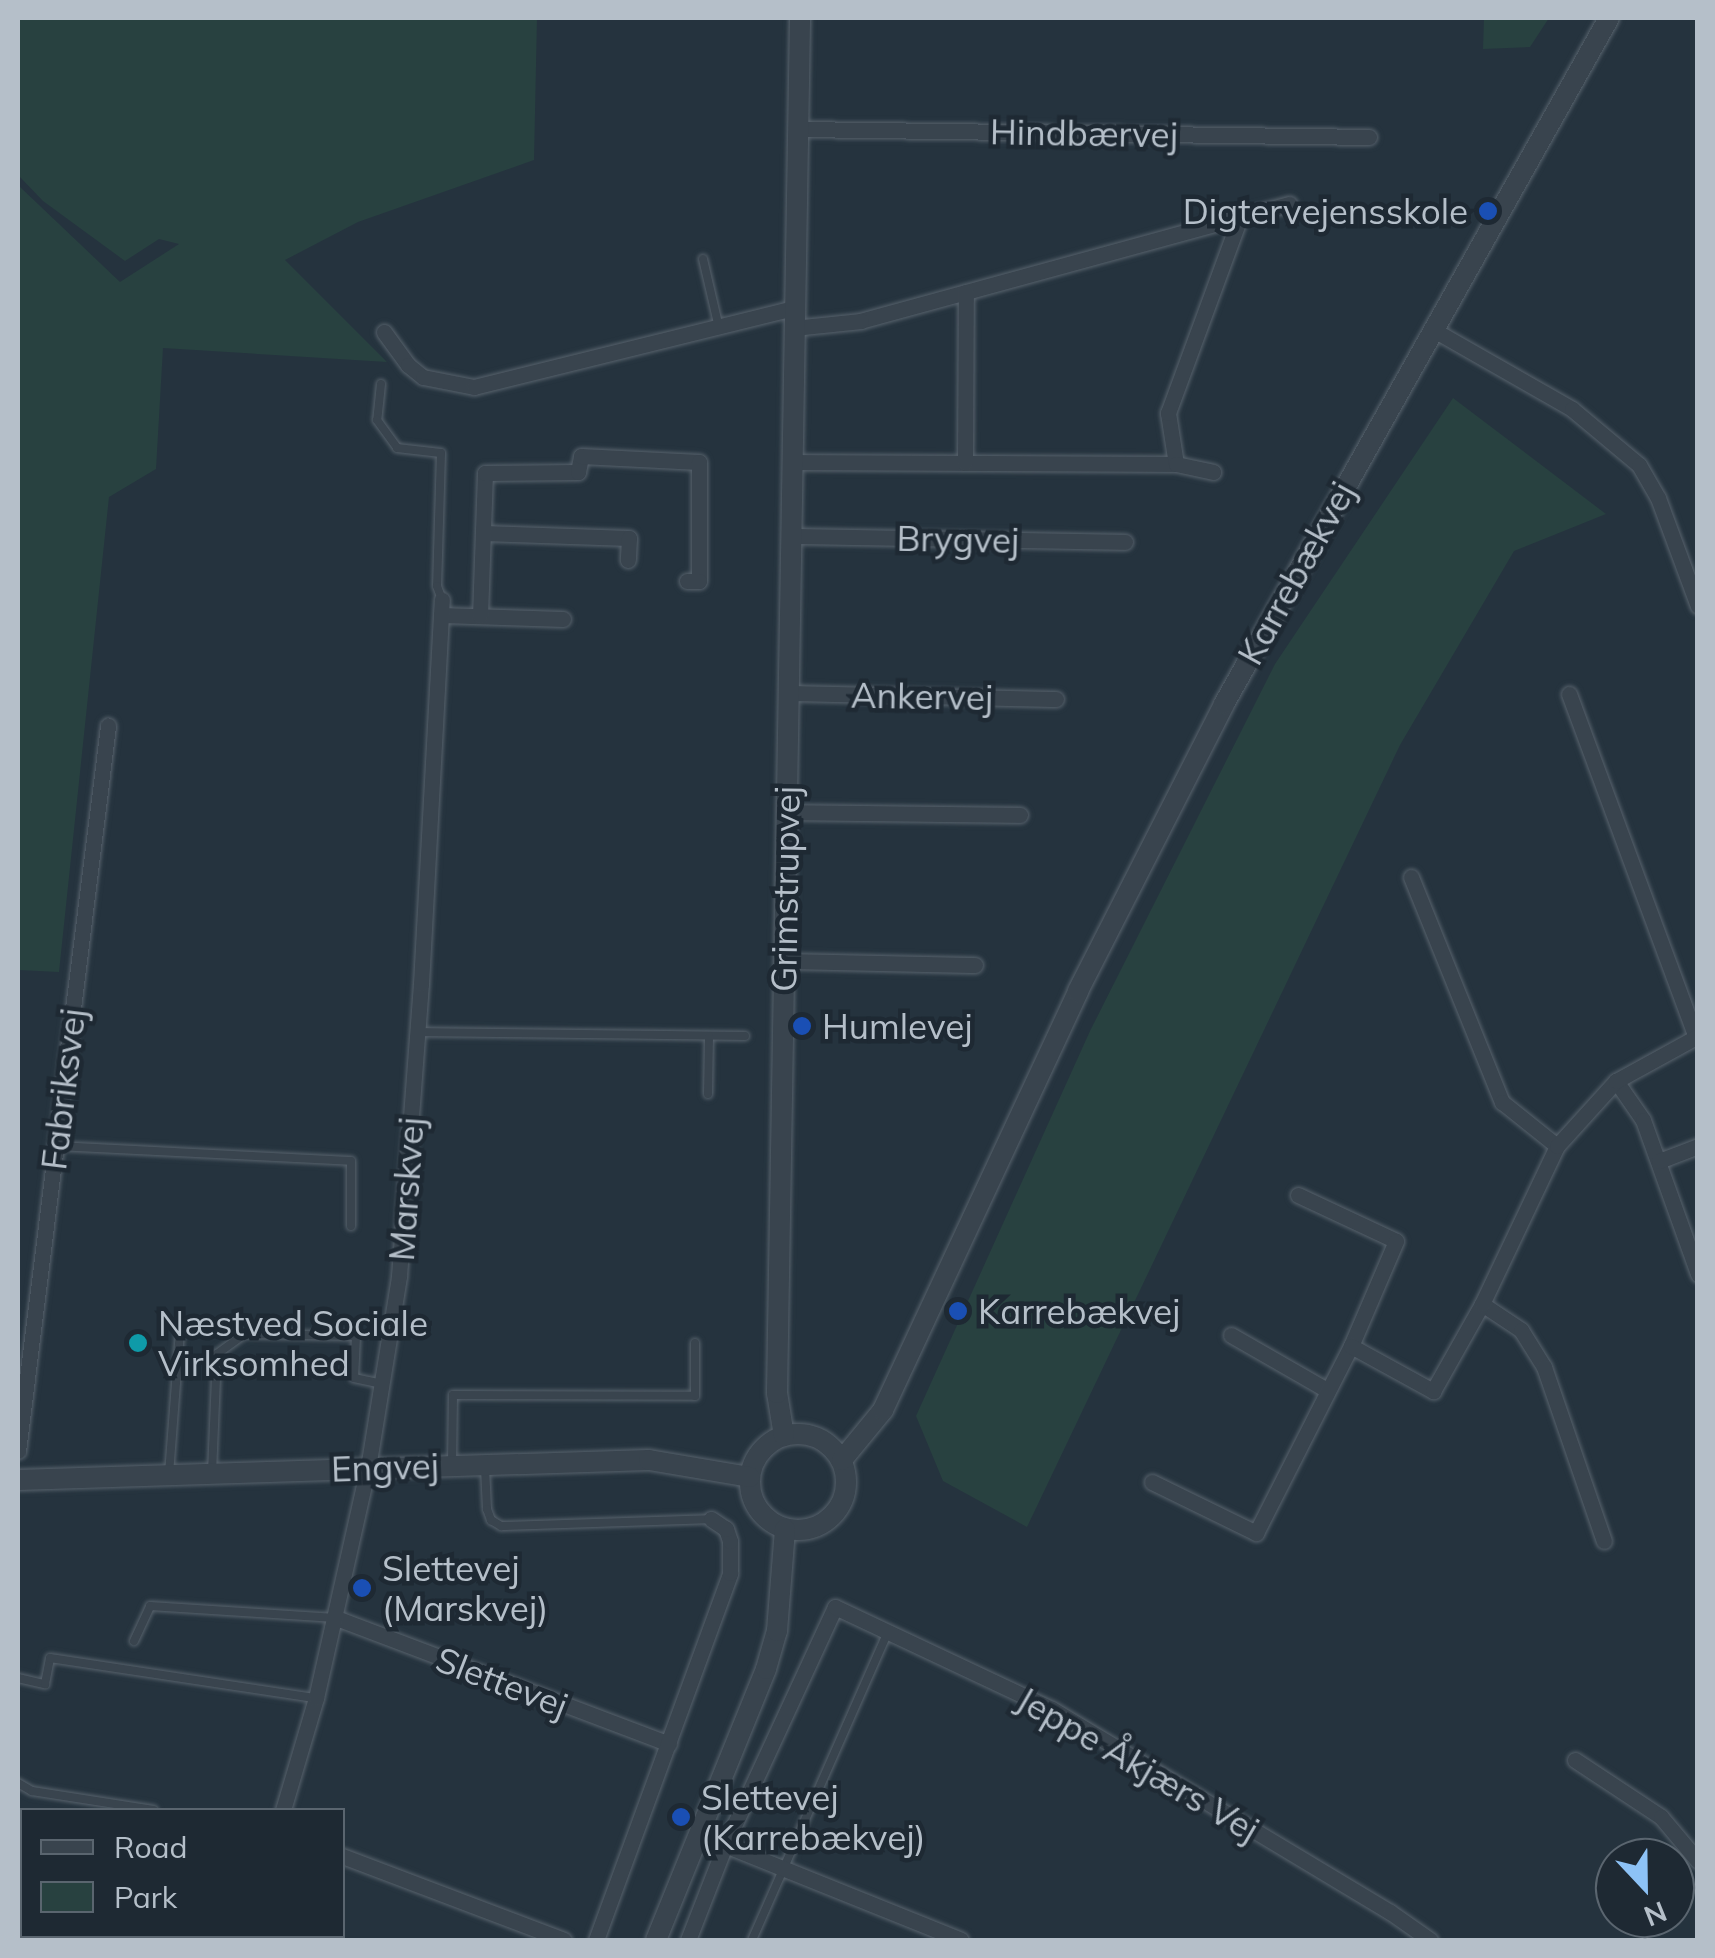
<!DOCTYPE html>
<meta charset="utf-8">
<style>
body{margin:0}
#map{position:relative;width:1715px;height:1958px;overflow:hidden;background:#25333e;font-family:Mulish,sans-serif}
div>[style]{position:absolute}
[style*='--x']{left:calc(var(--x)*1px);top:calc(var(--y)*1px);width:calc(var(--w)*1px);rotate:calc(var(--a)*1deg)}
.green>*{inset:0;background:#284140}
.roads{filter:drop-shadow(0 0 2px #57626c) drop-shadow(0 0 2px #57626c)}
.service>*{height:8px;margin:-4px;padding:0 4px;transform-origin:4px;border-radius:4px;background:#39444e}
.minor>*{height:15px;margin:-7.5px;padding:0 7.5px;transform-origin:7.5px;border-radius:7.5px;background:#39444e}
.tertiary>*{height:20px;margin:-10px;padding:0 10px;transform-origin:10px;border-radius:10px;background:#39444e}
.tertiary>.ring{margin:-10px;padding:0;box-sizing:content-box;background:none;border:20px solid #39444e;border-radius:50%}
.dots>*{width:28px;height:28px;translate:-50% -50%;box-sizing:border-box;border:5px solid #1e2933;border-radius:50%}
span{translate:-50% -50%;white-space:nowrap;text-align:center;line-height:1.15;-webkit-text-stroke:9px #1e2933;paint-order:stroke}
.street-label{font-size:35px;color:#b5bfc9}
.poi-label{font-size:35px;color:#b5bfc9}
.right{translate:-100% -50%;text-align:right}
.left{translate:0 -50%;text-align:left}
.frame{position:absolute;inset:0;border:20px solid #b5bfc9;pointer-events:none}
.legend{position:absolute;left:20px;top:1808px;width:325px;height:130px;box-sizing:border-box;background:#1e2933;border:2px solid #5a656f;margin:0;padding:12px 18px;list-style:none;font-size:30px;color:#b5bfc9}
.legend li{display:flex;align-items:center;gap:20px;height:50px}
.legend b{width:50px;border:2px solid #5a656f}
.north{position:absolute;left:1595px;top:1838px;width:100px;height:100px;box-sizing:border-box;background:#1e2933;border:2px solid #5a656f;border-radius:50%;rotate:158deg;font-size:28px;font-weight:700;line-height:40px;text-align:center;color:#b5bfc9}
.north::after{content:'';display:block;margin:auto;width:35px;height:45px;background:#8dc2f6;clip-path:polygon(50% 0,100% 100%,50% 72%,0 100%)}
</style>
<div id="map">
<div class="green">
<i style="clip-path:polygon(18px 18px,537px 18px,534px 160px,358px 222px,285px 260px,387px 362px,163px 348px,156px 469px,109px 497px,59px 972px,18px 970px,18px 185px,120px 282px,179px 244px,159px 239px,125px 261px,43px 201px,18px 175px)"></i>
<i style="clip-path:polygon(1484px 18px,1549px 18px,1530px 47px,1483px 49px)"></i>
<i style="clip-path:polygon(1453px 398px,1606px 514px,1514px 551px,1400px 745px,1027px 1527px,943px 1481px,916px 1416px,1090px 1031px,1275px 664px)"></i>
</div>
<div class="roads">
<div class="service">
<i style="--x:703;--y:259;--w:71;--a:76.9"></i>
<i style="--x:381;--y:384;--w:36;--a:96"></i>
<i style="--x:377;--y:420;--w:34;--a:54"></i>
<i style="--x:397;--y:448;--w:44;--a:6.5"></i>
<i style="--x:441;--y:453;--w:133;--a:91.7"></i>
<i style="--x:437;--y:586;--w:15;--a:70"></i>
<i style="--x:418;--y:1032;--w:327;--a:0.7"></i>
<i style="--x:708;--y:1094;--w:58;--a:-89"></i>
<i style="--x:56;--y:1146;--w:295;--a:2.9"></i>
<i style="--x:351;--y:1161;--w:65;--a:90"></i>
<i style="--x:452;--y:1465;--w:70;--a:-89.2"></i>
<i style="--x:453;--y:1395;--w:242;--a:0.2"></i>
<i style="--x:695;--y:1396;--w:53;--a:-90"></i>
<i style="--x:485;--y:1468;--w:41;--a:87.2"></i>
<i style="--x:487;--y:1509;--w:12;--a:70"></i>
<i style="--x:491;--y:1520;--w:12;--a:31"></i>
<i style="--x:501;--y:1526;--w:210;--a:-1.9"></i>
<i style="--x:212;--y:1473;--w:119;--a:-87.6"></i>
<i style="--x:217;--y:1354;--w:34;--a:-36"></i>
<i style="--x:245;--y:1334;--w:111;--a:1"></i>
<i style="--x:356;--y:1336;--w:42;--a:92.7"></i>
<i style="--x:354;--y:1378;--w:29;--a:12"></i>
<i style="--x:169;--y:1474;--w:143;--a:-85.6"></i>
<i style="--x:134;--y:1641;--w:38;--a:-65"></i>
<i style="--x:150;--y:1606;--w:186;--a:3.7"></i>
<i style="--x:18;--y:1678;--w:28;--a:13"></i>
<i style="--x:45;--y:1684;--w:26;--a:-79"></i>
<i style="--x:50;--y:1658;--w:269;--a:8.6"></i>
<i style="--x:18;--y:1783;--w:16;--a:30"></i>
<i style="--x:32;--y:1791;--w:123;--a:8.9"></i>
<i style="--x:752;--y:1940;--w:334;--a:-66.2"></i>
</div>
<div class="minor">
<i style="--x:798;--y:129;--w:571;--a:0.8"></i>
<i style="--x:1240;--y:217;--w:51;--a:-14.9"></i>
<i style="--x:1432;--y:329;--w:161;--a:29.7"></i>
<i style="--x:1572;--y:409;--w:87;--a:39.9"></i>
<i style="--x:1639;--y:465;--w:38;--a:60"></i>
<i style="--x:1658;--y:498;--w:115;--a:69.7"></i>
<i style="--x:384;--y:332;--w:41;--a:54"></i>
<i style="--x:408;--y:365;--w:19;--a:39"></i>
<i style="--x:423;--y:377;--w:52;--a:11.1"></i>
<i style="--x:474;--y:387;--w:330;--a:-13.9"></i>
<i style="--x:792;--y:462;--w:384;--a:0.3"></i>
<i style="--x:1176;--y:464;--w:52;--a:-98.9"></i>
<i style="--x:1168;--y:413;--w:209;--a:-69.8"></i>
<i style="--x:1240;--y:217;--w:393;--a:164.7"></i>
<i style="--x:861;--y:321;--w:68;--a:174.1"></i>
<i style="--x:965;--y:463;--w:171;--a:-89.7"></i>
<i style="--x:1176;--y:464;--w:38;--a:12"></i>
<i style="--x:483;--y:533;--w:146;--a:2"></i>
<i style="--x:629;--y:538;--w:22;--a:93"></i>
<i style="--x:791;--y:536;--w:334;--a:1"></i>
<i style="--x:441;--y:615;--w:122;--a:1.9"></i>
<i style="--x:480;--y:616;--w:143;--a:-88"></i>
<i style="--x:485;--y:473;--w:93;--a:-0.6"></i>
<i style="--x:578;--y:472;--w:16;--a:-79"></i>
<i style="--x:581;--y:456;--w:118;--a:2.9"></i>
<i style="--x:699;--y:462;--w:119;--a:90"></i>
<i style="--x:699;--y:581;--w:12;--a:180"></i>
<i style="--x:788;--y:693;--w:268;--a:1.3"></i>
<i style="--x:1569;--y:694;--w:366;--a:69.7"></i>
<i style="--x:786;--y:812;--w:234;--a:0.7"></i>
<i style="--x:1411;--y:877;--w:243;--a:68"></i>
<i style="--x:1502;--y:1102;--w:70;--a:38.7"></i>
<i style="--x:784;--y:961;--w:191;--a:1.2"></i>
<i style="--x:1616;--y:1081;--w:47;--a:55.3"></i>
<i style="--x:1643;--y:1120;--w:164;--a:70.3"></i>
<i style="--x:1659;--y:1161;--w:42;--a:-21"></i>
<i style="--x:1298;--y:1195;--w:108;--a:25.1"></i>
<i style="--x:1396;--y:1241;--w:114;--a:113.2"></i>
<i style="--x:1482;--y:1304;--w:47;--a:33.7"></i>
<i style="--x:1521;--y:1330;--w:44;--a:58.1"></i>
<i style="--x:1544;--y:1367;--w:184;--a:71"></i>
<i style="--x:1231;--y:1335;--w:111;--a:29.8"></i>
<i style="--x:18;--y:1451;--w:731;--a:-82.92"></i>
<i style="--x:1152;--y:1482;--w:116;--a:26.1"></i>
<i style="--x:1256;--y:1533;--w:210;--a:-63.1"></i>
<i style="--x:1351;--y:1346;--w:94;--a:28.8"></i>
<i style="--x:1433;--y:1391;--w:100;--a:-60.6"></i>
<i style="--x:1482;--y:1304;--w:175;--a:-64.6"></i>
<i style="--x:1557;--y:1146;--w:88;--a:-47.8"></i>
<i style="--x:1616;--y:1081;--w:94;--a:-28.8"></i>
<i style="--x:336;--y:1618;--w:356;--a:20.7"></i>
<i style="--x:1575;--y:1760;--w:103;--a:33.5"></i>
<i style="--x:1661;--y:1817;--w:57;--a:49.9"></i>
<i style="--x:283;--y:1810;--w:117;--a:-73.6"></i>
<i style="--x:316;--y:1698;--w:236;--a:-77.3"></i>
<i style="--x:368;--y:1468;--w:194;--a:-80.8"></i>
<i style="--x:399;--y:1276;--w:293;--a:-85.7"></i>
<i style="--x:421;--y:984;--w:385;--a:-86.9"></i>
<i style="--x:725;--y:1845;--w:254;--a:21.9"></i>
<i style="--x:342;--y:1856;--w:237;--a:20.7"></i>
<i style="--x:239;--y:1940;--w:4;--a:-63"></i>
<i style="--x:596;--y:1940;--w:391;--a:-69.9"></i>
<i style="--x:730;--y:1573;--w:32;--a:-90"></i>
<i style="--x:730;--y:1541;--w:13;--a:-108"></i>
<i style="--x:726;--y:1529;--w:18;--a:-146"></i>
<i style="--x:688;--y:1940;--w:102;--a:-68.7"></i>
<i style="--x:725;--y:1845;--w:262;--a:-65.2"></i>
<i style="--x:835;--y:1607;--w:240;--a:25.2"></i>
<i style="--x:1052;--y:1709;--w:394;--a:31"></i>
<i style="--x:1390;--y:1912;--w:49;--a:35"></i>
</div>
<div class="tertiary">
<i class="ring" style="left:750px;top:1434px;width:76px;height:76px"></i>
<i style="--x:784;--y:1436;--w:44;--a:-99.2"></i>
<i style="--x:777;--y:1393;--w:1375;--a:-89.04"></i>
<i style="--x:842;--y:1460;--w:65;--a:-50.6"></i>
<i style="--x:883;--y:1410;--w:462;--a:-65"></i>
<i style="--x:1078;--y:991;--w:322;--a:-63"></i>
<i style="--x:1224;--y:704;--w:787;--a:-60.7"></i>
<i style="--x:18;--y:1480;--w:631;--a:-1.82"></i>
<i style="--x:649;--y:1460;--w:102;--a:9.6"></i>
<i style="--x:656;--y:1940;--w:292;--a:-67.9"></i>
<i style="--x:766;--y:1669;--w:40;--a:-74"></i>
<i style="--x:777;--y:1631;--w:102;--a:-85.5"></i>
</div>
</div>
<div class="dots">
<i style="left:1488px;top:211px;background:#1a4fb4"></i>
<i style="left:802px;top:1026px;background:#1a4fb4"></i>
<i style="left:958px;top:1311px;background:#1a4fb4"></i>
<i style="left:138px;top:1343px;background:#0f9aa8"></i>
<i style="left:362px;top:1588px;background:#1a4fb4"></i>
<i style="left:681px;top:1817px;background:#1a4fb4"></i>
</div>
<div class="street-label">
<span style="left:1084px;top:133px;rotate:1deg">Hindbærvej</span>
<span style="left:958px;top:539px;rotate:1deg">Brygvej</span>
<span style="left:1296px;top:573px;rotate:-61deg">Karrebækvej</span>
<span style="left:922px;top:696px;rotate:1deg">Ankervej</span>
<span style="left:785px;top:889px;rotate:-89deg">Grimstrupvej</span>
<span style="left:63px;top:1089px;rotate:-83deg">Fabriksvej</span>
<span style="left:406px;top:1189px;rotate:-86deg">Marskvej</span>
<span style="left:385px;top:1467px;rotate:-2deg">Engvej</span>
<span style="left:502px;top:1682px;rotate:21deg">Slettevej</span>
<span style="left:1138px;top:1764px;rotate:30deg">Jeppe Åkjærs Vej</span>
</div>
<div class="poi-label">
<span class="right" style="left:1468px;top:211px">Digtervejensskole</span>
<span class="left" style="left:822px;top:1026px">Humlevej</span>
<span class="left" style="left:978px;top:1311px">Karrebækvej</span>
<span class="left" style="left:158px;top:1343px">Næstved Sociale<br>Virksomhed</span>
<span class="left" style="left:382px;top:1588px">Slettevej<br>(Marskvej)</span>
<span class="left" style="left:701px;top:1817px">Slettevej<br>(Karrebækvej)</span>
</div>
<div class="frame"></div>
<ul class="legend">
<li><b style="height:12px;background:#39444e"></b>Road</li>
<li><b style="height:28px;background:#284140"></b>Park</li>
</ul>
<div class="north">N</div>
</div>
